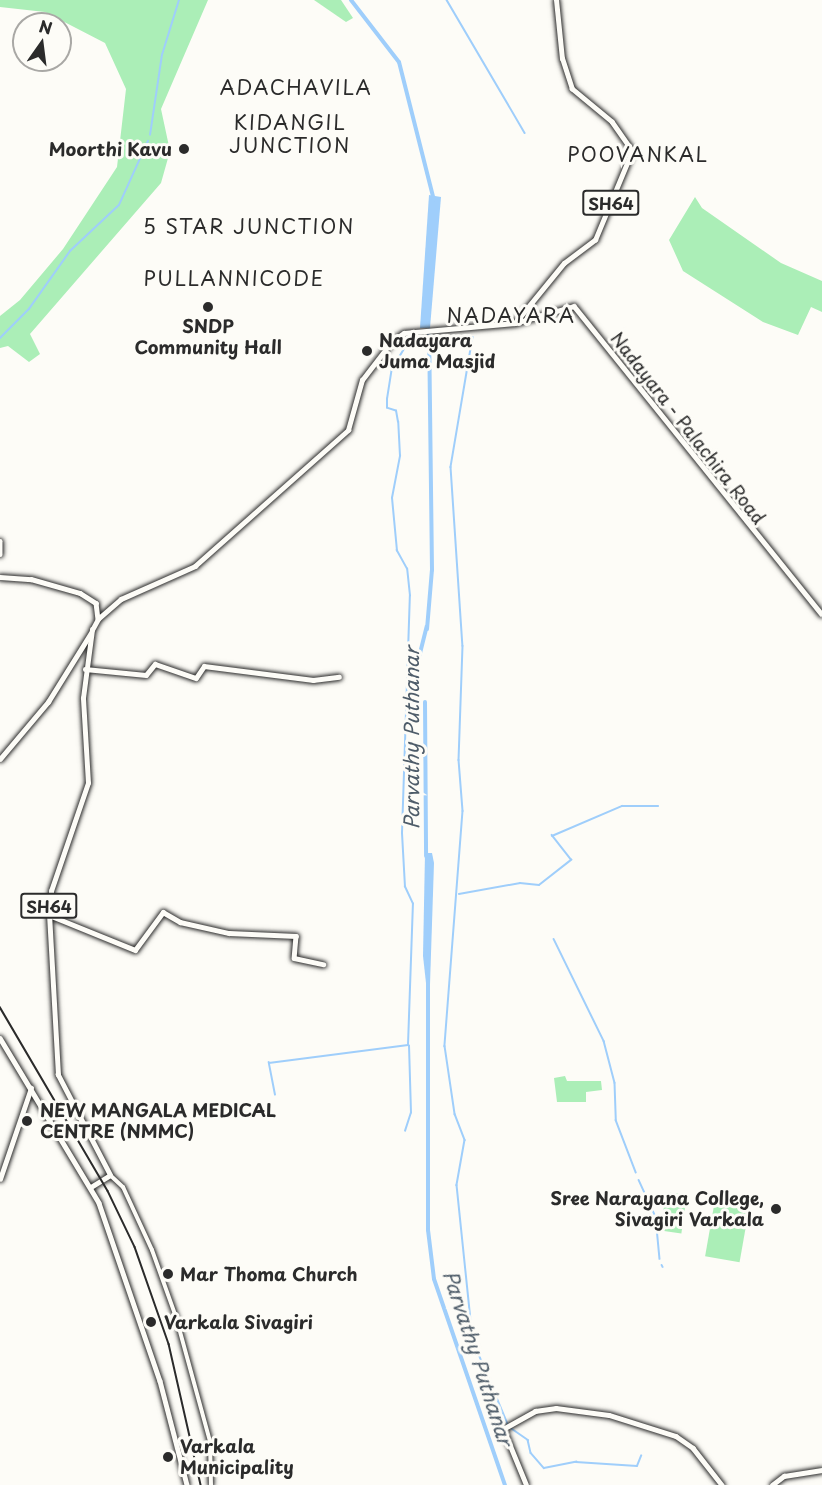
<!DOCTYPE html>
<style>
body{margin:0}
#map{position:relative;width:822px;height:1485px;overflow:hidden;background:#fdfcf7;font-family:"Playpen Sans",sans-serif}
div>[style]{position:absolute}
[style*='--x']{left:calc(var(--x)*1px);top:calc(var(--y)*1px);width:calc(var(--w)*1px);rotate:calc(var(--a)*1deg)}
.green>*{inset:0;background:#abeeb7;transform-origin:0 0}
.water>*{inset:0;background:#9fcefb;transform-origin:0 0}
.stream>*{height:1.5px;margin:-0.75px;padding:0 0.75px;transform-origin:0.75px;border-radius:0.75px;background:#9fcefb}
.canal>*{height:4px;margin:-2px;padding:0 2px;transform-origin:2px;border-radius:2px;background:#9fcefb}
.roads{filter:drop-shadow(0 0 2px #2b2b2b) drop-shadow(0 0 2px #2b2b2b)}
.minor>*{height:4px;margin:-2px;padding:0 2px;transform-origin:2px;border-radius:2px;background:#fdfcf7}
.major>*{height:4.5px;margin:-2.25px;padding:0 2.25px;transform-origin:2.25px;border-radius:2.25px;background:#fdfcf7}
.rail>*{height:1.5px;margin:-0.75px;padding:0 0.75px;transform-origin:0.75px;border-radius:0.75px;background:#2b2b2b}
.dots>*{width:16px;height:16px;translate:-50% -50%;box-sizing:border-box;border:3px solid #fdfcf7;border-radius:50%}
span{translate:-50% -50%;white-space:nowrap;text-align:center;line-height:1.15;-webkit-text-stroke:6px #fdfcf7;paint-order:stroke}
.shield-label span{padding:2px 4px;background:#fdfcf7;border:2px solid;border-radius:4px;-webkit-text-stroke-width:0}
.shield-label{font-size:16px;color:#2b2b2b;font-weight:700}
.poi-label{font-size:18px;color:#2b2b2b;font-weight:700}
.right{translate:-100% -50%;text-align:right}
.left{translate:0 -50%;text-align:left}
.street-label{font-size:18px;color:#2b2b2b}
.neighbourhood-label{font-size:20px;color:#2b2b2b;letter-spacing:1.5px}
.water-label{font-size:20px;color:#4e5c69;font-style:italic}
.north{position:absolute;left:12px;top:12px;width:60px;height:60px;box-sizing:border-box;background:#fdfcf7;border:2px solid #a9a8a5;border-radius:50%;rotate:14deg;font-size:16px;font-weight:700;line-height:24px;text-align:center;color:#2b2b2b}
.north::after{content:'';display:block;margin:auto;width:21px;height:27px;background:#2b2b2b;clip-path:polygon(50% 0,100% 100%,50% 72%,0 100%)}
</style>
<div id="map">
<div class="green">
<i style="clip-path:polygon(0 0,208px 0,161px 109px,170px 151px,161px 183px,30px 334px,40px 354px,29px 362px,8px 346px,0 348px,0 316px,20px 300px,63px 249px,117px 167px,126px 89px,105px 43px,45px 12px,0 7px)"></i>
<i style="clip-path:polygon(314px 0,341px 0,353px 18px,346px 22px)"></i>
<i style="clip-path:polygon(695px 197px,702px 208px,781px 263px,822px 281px,822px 312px,811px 307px,798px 335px,763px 322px,683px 271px,669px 240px)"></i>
<i style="clip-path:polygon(565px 1076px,567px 1081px,601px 1081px,602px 1090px,586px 1092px,586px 1102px,557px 1102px,554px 1078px)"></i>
<i style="left:666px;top:1192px;width:21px;height:39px;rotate:8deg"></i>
<i style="left:715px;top:1200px;width:35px;height:57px;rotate:10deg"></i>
</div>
<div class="water">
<i style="clip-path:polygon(429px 195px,441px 197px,430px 328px,420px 328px)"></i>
<i style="left:425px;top:625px;width:4px;height:82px;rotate:14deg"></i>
<i style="clip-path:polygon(425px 853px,432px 853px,434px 863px,430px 984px,426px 983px,423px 956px)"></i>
</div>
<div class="stream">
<i style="--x:447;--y:0;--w:154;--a:59.6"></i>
<i style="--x:150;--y:135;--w:81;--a:-81.5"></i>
<i style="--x:162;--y:55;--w:58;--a:-72.8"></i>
<i style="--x:473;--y:337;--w:132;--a:99.6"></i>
<i style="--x:451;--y:467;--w:179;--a:86.2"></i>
<i style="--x:463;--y:646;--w:114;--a:92"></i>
<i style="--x:459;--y:760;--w:51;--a:85.5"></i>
<i style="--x:463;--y:811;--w:236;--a:94.4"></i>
<i style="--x:445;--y:1046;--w:69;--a:81.6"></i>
<i style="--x:455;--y:1114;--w:28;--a:69"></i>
<i style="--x:465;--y:1140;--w:46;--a:100.1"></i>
<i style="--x:457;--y:1185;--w:156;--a:84.1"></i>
<i style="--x:473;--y:1340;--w:91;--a:67.4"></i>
<i style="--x:0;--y:338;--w:41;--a:-45"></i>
<i style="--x:29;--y:309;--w:71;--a:-54.7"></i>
<i style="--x:70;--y:251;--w:67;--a:-43.2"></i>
<i style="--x:119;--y:205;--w:70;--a:-65.6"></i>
<i style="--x:459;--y:894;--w:62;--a:-10.2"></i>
<i style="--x:520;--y:883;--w:19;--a:6"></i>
<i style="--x:539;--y:885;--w:41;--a:-38"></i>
<i style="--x:571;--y:860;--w:31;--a:-128"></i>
<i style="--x:552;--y:836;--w:76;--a:-23.2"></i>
<i style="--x:622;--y:806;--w:36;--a:0"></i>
<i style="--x:554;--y:939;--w:114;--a:63.9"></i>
<i style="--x:604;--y:1041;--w:43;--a:75.3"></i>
<i style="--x:615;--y:1083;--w:37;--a:88"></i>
<i style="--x:616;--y:1120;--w:56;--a:69"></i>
<i style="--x:275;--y:1095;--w:33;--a:-101"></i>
<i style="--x:269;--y:1063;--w:140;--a:-7.4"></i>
<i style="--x:408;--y:1045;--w:141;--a:-88"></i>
<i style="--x:413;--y:904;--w:19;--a:-115"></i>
<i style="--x:405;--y:887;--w:54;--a:-93.2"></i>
<i style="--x:402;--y:833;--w:237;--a:-88.1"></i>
<i style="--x:410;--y:596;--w:27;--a:-96"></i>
<i style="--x:407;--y:569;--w:21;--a:-119"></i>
<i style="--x:397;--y:551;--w:53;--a:-95.4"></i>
<i style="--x:392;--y:498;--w:43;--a:-79.2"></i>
<i style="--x:400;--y:456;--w:34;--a:-93"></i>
<i style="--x:398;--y:422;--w:11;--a:-100"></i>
<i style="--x:396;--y:411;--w:9;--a:-162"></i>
<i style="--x:387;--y:408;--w:9;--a:-90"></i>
<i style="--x:387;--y:399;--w:30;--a:-81"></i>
<i style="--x:392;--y:369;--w:29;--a:-59"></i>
<i style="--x:407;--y:344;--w:23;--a:-20"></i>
<i style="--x:405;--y:1131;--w:19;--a:-72"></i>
<i style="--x:411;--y:1113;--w:67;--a:-91.7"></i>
<i style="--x:639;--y:1180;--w:41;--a:65.3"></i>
<i style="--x:656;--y:1217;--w:42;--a:84.6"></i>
<i style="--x:662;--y:1265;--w:2;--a:63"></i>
<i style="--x:511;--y:1428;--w:21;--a:35"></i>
<i style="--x:528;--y:1440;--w:13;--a:77"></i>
<i style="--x:531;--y:1453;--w:20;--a:49"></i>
<i style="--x:544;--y:1468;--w:33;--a:-11"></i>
<i style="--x:576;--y:1462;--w:61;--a:3.8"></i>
<i style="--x:637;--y:1466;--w:11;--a:-68"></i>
</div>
<div class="canal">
<i style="--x:351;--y:0;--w:78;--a:52.3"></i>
<i style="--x:399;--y:62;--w:142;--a:75.8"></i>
<i style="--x:427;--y:629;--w:59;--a:-85.2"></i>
<i style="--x:432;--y:570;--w:240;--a:-90.7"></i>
<i style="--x:425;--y:702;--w:154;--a:89.6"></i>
<i style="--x:428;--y:981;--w:249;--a:90"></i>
<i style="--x:428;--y:1230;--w:49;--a:83"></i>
<i style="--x:434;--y:1279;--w:218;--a:71"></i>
</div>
<div class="roads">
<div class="minor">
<i style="--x:110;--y:1175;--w:18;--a:43"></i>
<i style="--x:123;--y:1187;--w:69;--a:65.3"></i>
<i style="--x:152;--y:1250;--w:71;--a:70.3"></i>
<i style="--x:176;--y:1317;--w:129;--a:74.7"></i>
<i style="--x:210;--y:1441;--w:44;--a:88.7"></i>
</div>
<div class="major">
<i style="--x:515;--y:323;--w:61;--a:-16.1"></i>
<i style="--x:574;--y:306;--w:395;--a:51.2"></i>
<i style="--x:0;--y:541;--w:13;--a:90"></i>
<i style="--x:0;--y:577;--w:31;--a:4"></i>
<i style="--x:31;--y:579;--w:51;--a:15.9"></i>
<i style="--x:80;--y:593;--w:19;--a:32"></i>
<i style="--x:96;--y:603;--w:16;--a:83"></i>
<i style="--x:85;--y:669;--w:61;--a:5.6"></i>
<i style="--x:146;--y:675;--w:14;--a:-51"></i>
<i style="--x:155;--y:664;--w:43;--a:18.9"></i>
<i style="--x:196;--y:678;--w:14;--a:-56"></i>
<i style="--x:204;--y:666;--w:110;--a:7.3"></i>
<i style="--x:313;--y:680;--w:26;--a:-7"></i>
<i style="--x:0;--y:759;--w:75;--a:-49.9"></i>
<i style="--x:48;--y:702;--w:81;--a:-58.1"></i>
<i style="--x:49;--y:915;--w:93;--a:22.1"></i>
<i style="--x:135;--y:950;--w:47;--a:-53.6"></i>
<i style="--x:163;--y:912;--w:20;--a:30"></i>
<i style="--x:180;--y:922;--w:50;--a:12.7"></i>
<i style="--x:229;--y:933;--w:67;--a:2.6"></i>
<i style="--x:296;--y:936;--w:22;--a:95"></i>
<i style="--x:294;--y:958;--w:30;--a:12"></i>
<i style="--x:0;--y:1038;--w:192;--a:59"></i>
<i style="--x:99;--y:1203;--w:188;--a:71.1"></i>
<i style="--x:160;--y:1381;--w:107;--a:75.4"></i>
<i style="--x:0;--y:1179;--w:96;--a:-71.2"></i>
<i style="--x:91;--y:1187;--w:22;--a:-32"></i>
<i style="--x:110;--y:1175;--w:113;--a:-117.5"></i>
<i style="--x:58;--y:1075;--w:160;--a:-93.2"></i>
<i style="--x:49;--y:915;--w:24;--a:-85"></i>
<i style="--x:51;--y:891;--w:114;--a:-71.1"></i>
<i style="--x:88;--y:783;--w:85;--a:-93.4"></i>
<i style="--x:83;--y:698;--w:69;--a:-82.5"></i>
<i style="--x:92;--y:630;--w:13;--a:-61"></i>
<i style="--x:98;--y:619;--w:30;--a:-41"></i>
<i style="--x:121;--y:599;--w:81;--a:-24"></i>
<i style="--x:195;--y:566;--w:205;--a:-41.6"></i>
<i style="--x:348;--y:430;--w:52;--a:-74.4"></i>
<i style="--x:362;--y:380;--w:49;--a:-52.4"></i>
<i style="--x:392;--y:341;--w:14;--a:-34"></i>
<i style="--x:404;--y:333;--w:111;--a:-5.1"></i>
<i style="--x:515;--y:323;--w:77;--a:-50.8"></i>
<i style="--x:564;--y:263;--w:39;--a:-37"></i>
<i style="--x:595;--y:240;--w:96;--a:-67.4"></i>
<i style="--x:632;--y:151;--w:35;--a:-125"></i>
<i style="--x:612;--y:122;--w:52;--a:-140.5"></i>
<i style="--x:572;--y:89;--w:32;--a:-108"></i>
<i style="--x:562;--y:59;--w:59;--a:-95.8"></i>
<i style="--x:526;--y:1485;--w:61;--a:-112.3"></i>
<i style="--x:503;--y:1429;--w:37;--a:-29"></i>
<i style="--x:535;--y:1411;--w:21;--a:-8"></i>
<i style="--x:556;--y:1408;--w:53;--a:7.5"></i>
<i style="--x:609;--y:1415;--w:70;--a:17.4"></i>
<i style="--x:676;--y:1436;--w:21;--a:35"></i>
<i style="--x:693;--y:1448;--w:47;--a:51.9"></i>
<i style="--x:772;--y:1485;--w:15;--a:-37"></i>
<i style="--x:784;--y:1476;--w:38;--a:-9"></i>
</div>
</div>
<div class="rail">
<i style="--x:0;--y:1007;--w:213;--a:59.6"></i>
<i style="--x:108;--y:1191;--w:62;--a:64.3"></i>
<i style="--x:135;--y:1247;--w:103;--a:70.7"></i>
<i style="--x:169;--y:1344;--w:145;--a:77.2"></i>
</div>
<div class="dots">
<i style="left:184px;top:149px;background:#2b2b2b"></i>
<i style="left:208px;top:307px;background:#2b2b2b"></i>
<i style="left:367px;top:351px;background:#2b2b2b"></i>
<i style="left:27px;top:1121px;background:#2b2b2b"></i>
<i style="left:776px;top:1209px;background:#2b2b2b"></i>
<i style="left:168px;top:1274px;background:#2b2b2b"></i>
<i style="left:151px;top:1322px;background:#2b2b2b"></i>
<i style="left:168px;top:1457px;background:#2b2b2b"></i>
</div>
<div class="shield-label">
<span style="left:611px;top:203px">SH64</span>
<span style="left:49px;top:906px">SH64</span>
</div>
<div class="poi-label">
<span class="right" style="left:172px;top:149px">Moorthi Kavu</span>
<span style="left:208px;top:337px">SNDP<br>Community Hall</span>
<span class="left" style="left:379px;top:351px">Nadayara<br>Juma Masjid</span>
<span class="left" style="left:40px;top:1121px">NEW MANGALA MEDICAL<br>CENTRE (NMMC)</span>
<span class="right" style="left:764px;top:1209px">Sree Narayana College,<br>Sivagiri Varkala</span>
<span class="left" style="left:180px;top:1274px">Mar Thoma Church</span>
<span class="left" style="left:164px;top:1322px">Varkala Sivagiri</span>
<span class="left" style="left:180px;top:1457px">Varkala<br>Municipality</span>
</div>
<div class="street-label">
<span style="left:688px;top:428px;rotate:52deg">Nadayara - Palachira Road</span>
</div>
<div class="neighbourhood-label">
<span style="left:296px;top:87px">ADACHAVILA</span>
<span style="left:290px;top:134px">KIDANGIL<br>JUNCTION</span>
<span style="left:638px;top:154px">POOVANKAL</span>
<span style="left:249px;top:226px">5 STAR JUNCTION</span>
<span style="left:234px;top:278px">PULLANNICODE</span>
<span style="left:511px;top:315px">NADAYARA</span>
</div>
<div class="water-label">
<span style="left:411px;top:738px;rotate:-90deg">Parvathy Puthanar</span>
<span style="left:478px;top:1358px;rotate:72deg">Parvathy Puthanar</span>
</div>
<div class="north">N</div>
</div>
